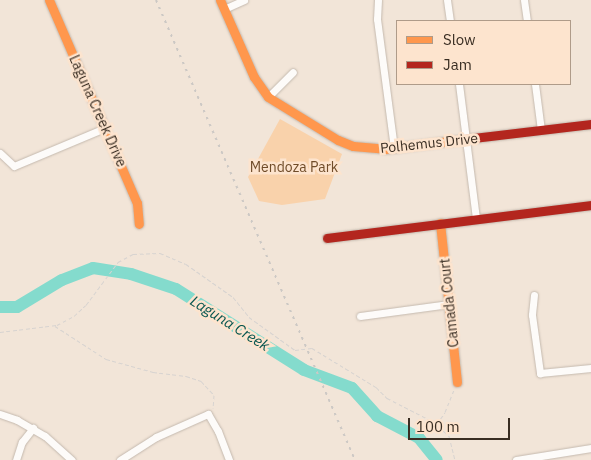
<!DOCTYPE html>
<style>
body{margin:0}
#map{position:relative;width:591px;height:460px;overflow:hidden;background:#f2e5d8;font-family:"IBM Plex Sans",sans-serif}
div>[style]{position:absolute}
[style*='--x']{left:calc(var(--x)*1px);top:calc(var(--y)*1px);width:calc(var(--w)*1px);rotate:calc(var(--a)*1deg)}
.green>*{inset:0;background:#f9d2ab}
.river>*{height:12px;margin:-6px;padding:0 6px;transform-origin:6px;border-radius:6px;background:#84dbcd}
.path>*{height:1px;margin-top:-0.5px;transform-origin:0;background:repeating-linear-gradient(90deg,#d7d3d0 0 4px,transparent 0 6.5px)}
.roads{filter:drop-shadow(0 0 1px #c4b9ae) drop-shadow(0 0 1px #c4b9ae)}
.street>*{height:7px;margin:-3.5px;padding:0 3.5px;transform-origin:3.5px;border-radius:3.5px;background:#fdfbf9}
.slow>*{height:9px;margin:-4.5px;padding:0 4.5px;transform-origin:4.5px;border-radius:4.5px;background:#ff974d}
.jam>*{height:9px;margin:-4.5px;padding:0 4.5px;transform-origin:4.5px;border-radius:4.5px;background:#b3261e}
.rail>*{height:2px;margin-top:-1px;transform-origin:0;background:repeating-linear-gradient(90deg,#ccc8c4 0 2.5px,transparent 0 7.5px)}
span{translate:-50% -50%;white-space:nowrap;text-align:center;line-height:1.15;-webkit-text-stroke:5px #fde4ce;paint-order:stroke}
.street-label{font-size:14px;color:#392d22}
.park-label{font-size:14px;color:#704c29}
.water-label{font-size:15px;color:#095750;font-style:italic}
.legend{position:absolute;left:396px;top:20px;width:175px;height:65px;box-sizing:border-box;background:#fde4ce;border:1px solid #af9b89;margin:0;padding:6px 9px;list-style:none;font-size:15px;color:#392d22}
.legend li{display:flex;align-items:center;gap:10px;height:25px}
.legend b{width:25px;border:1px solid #af9b89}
.scale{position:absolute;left:408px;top:418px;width:102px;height:22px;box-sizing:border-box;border:2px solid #392d22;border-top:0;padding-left:6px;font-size:15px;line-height:18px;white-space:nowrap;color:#392d22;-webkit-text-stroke:4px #fde4ce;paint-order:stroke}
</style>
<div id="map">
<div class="green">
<i style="clip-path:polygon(280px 119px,342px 154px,325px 199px,282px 205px,259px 201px,248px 177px)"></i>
</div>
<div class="river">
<i style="--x:0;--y:307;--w:17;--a:0"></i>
<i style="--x:17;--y:307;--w:52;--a:-31"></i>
<i style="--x:62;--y:280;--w:33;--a:-21"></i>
<i style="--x:93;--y:268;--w:38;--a:9"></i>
<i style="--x:131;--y:274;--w:47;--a:18.4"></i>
<i style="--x:176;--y:289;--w:151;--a:32.3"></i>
<i style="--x:304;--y:370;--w:51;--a:20.6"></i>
<i style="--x:352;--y:388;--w:38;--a:48"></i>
<i style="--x:377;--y:416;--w:47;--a:27.6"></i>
<i style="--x:419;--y:438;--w:28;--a:51"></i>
</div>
<div class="path">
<i style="--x:55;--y:326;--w:61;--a:32.9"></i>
<i style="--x:106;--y:359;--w:49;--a:15.5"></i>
<i style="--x:153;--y:372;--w:33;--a:7"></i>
<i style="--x:186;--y:376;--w:16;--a:18"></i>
<i style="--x:201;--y:381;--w:19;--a:47"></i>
<i style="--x:214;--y:395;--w:13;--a:94"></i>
<i style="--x:0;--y:332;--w:57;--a:-7"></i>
<i style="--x:57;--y:325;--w:19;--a:-28"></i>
<i style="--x:74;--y:316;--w:16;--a:-43"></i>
<i style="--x:86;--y:305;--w:54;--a:-53.3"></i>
<i style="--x:118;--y:262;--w:17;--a:-28"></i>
<i style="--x:133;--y:254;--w:27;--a:-2"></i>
<i style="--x:160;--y:253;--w:28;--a:23"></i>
<i style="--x:186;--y:264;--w:57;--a:35.1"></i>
<i style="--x:233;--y:297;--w:26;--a:51"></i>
<i style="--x:249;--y:317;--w:57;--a:35.7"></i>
<i style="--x:295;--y:350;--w:17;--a:-7"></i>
<i style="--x:312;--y:348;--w:75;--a:31.4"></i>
<i style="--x:376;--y:387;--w:16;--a:45"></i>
<i style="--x:387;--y:398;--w:53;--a:27.1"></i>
<i style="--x:434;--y:422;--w:21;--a:43"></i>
<i style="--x:449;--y:436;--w:25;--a:76"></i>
<i style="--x:437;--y:424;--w:14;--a:-56"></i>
<i style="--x:445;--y:412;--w:24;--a:-68"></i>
</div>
<div class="roads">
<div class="street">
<i style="--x:378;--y:0;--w:19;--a:93"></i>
<i style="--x:377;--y:19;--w:131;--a:82.5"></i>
<i style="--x:447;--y:0;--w:21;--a:82"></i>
<i style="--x:524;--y:0;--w:21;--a:82"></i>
<i style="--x:224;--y:9;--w:22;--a:-24"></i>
<i style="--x:459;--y:84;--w:136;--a:82.8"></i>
<i style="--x:535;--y:84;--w:46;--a:82.6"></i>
<i style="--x:268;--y:97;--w:35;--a:-45"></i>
<i style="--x:0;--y:153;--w:19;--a:43"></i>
<i style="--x:14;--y:166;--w:99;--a:-22.7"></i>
<i style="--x:534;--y:295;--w:20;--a:96"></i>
<i style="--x:532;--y:315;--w:59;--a:82.1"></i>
<i style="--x:540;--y:373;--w:51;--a:-5.6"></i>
<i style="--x:360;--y:316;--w:90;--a:-7.7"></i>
<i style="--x:0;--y:414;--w:18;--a:19"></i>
<i style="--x:17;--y:420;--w:32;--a:30"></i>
<i style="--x:45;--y:436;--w:36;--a:42"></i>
<i style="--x:16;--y:460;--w:19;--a:-72"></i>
<i style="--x:22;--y:442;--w:18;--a:-52"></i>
<i style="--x:120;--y:460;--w:43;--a:-32.6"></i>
<i style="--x:156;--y:437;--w:57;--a:-23.9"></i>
<i style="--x:208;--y:414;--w:20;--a:60"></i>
<i style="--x:218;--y:431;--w:31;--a:69"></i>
<i style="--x:516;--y:460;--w:76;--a:-9.1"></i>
</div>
<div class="slow">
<i style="--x:49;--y:0;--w:221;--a:66.6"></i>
<i style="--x:137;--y:203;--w:21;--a:85"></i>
<i style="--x:220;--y:0;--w:84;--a:66.2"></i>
<i style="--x:254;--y:77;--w:24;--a:55"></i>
<i style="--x:268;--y:97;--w:82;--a:31.6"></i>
<i style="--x:338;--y:140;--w:16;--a:22"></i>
<i style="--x:353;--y:146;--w:32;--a:5"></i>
<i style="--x:385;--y:149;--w:81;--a:-7.1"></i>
<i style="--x:440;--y:223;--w:160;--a:83.9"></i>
</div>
<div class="jam">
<i style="--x:465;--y:139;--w:127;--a:-6.8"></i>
<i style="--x:327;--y:238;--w:266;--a:-7.1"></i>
</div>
</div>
<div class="rail">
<i style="--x:156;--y:0;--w:501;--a:66.61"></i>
</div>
<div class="street-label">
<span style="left:98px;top:111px;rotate:66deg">Laguna Creek Drive</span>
<span style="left:429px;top:143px;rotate:-6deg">Polhemus Drive</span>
<span style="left:449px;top:303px;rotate:-96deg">Camada Court</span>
</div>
<div class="park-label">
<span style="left:294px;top:167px">Mendoza Park</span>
</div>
<div class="water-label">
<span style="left:230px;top:323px;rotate:32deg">Laguna Creek</span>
</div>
<ul class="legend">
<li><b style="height:6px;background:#ff974d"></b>Slow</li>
<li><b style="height:6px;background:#b3261e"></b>Jam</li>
</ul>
<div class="scale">100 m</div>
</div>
